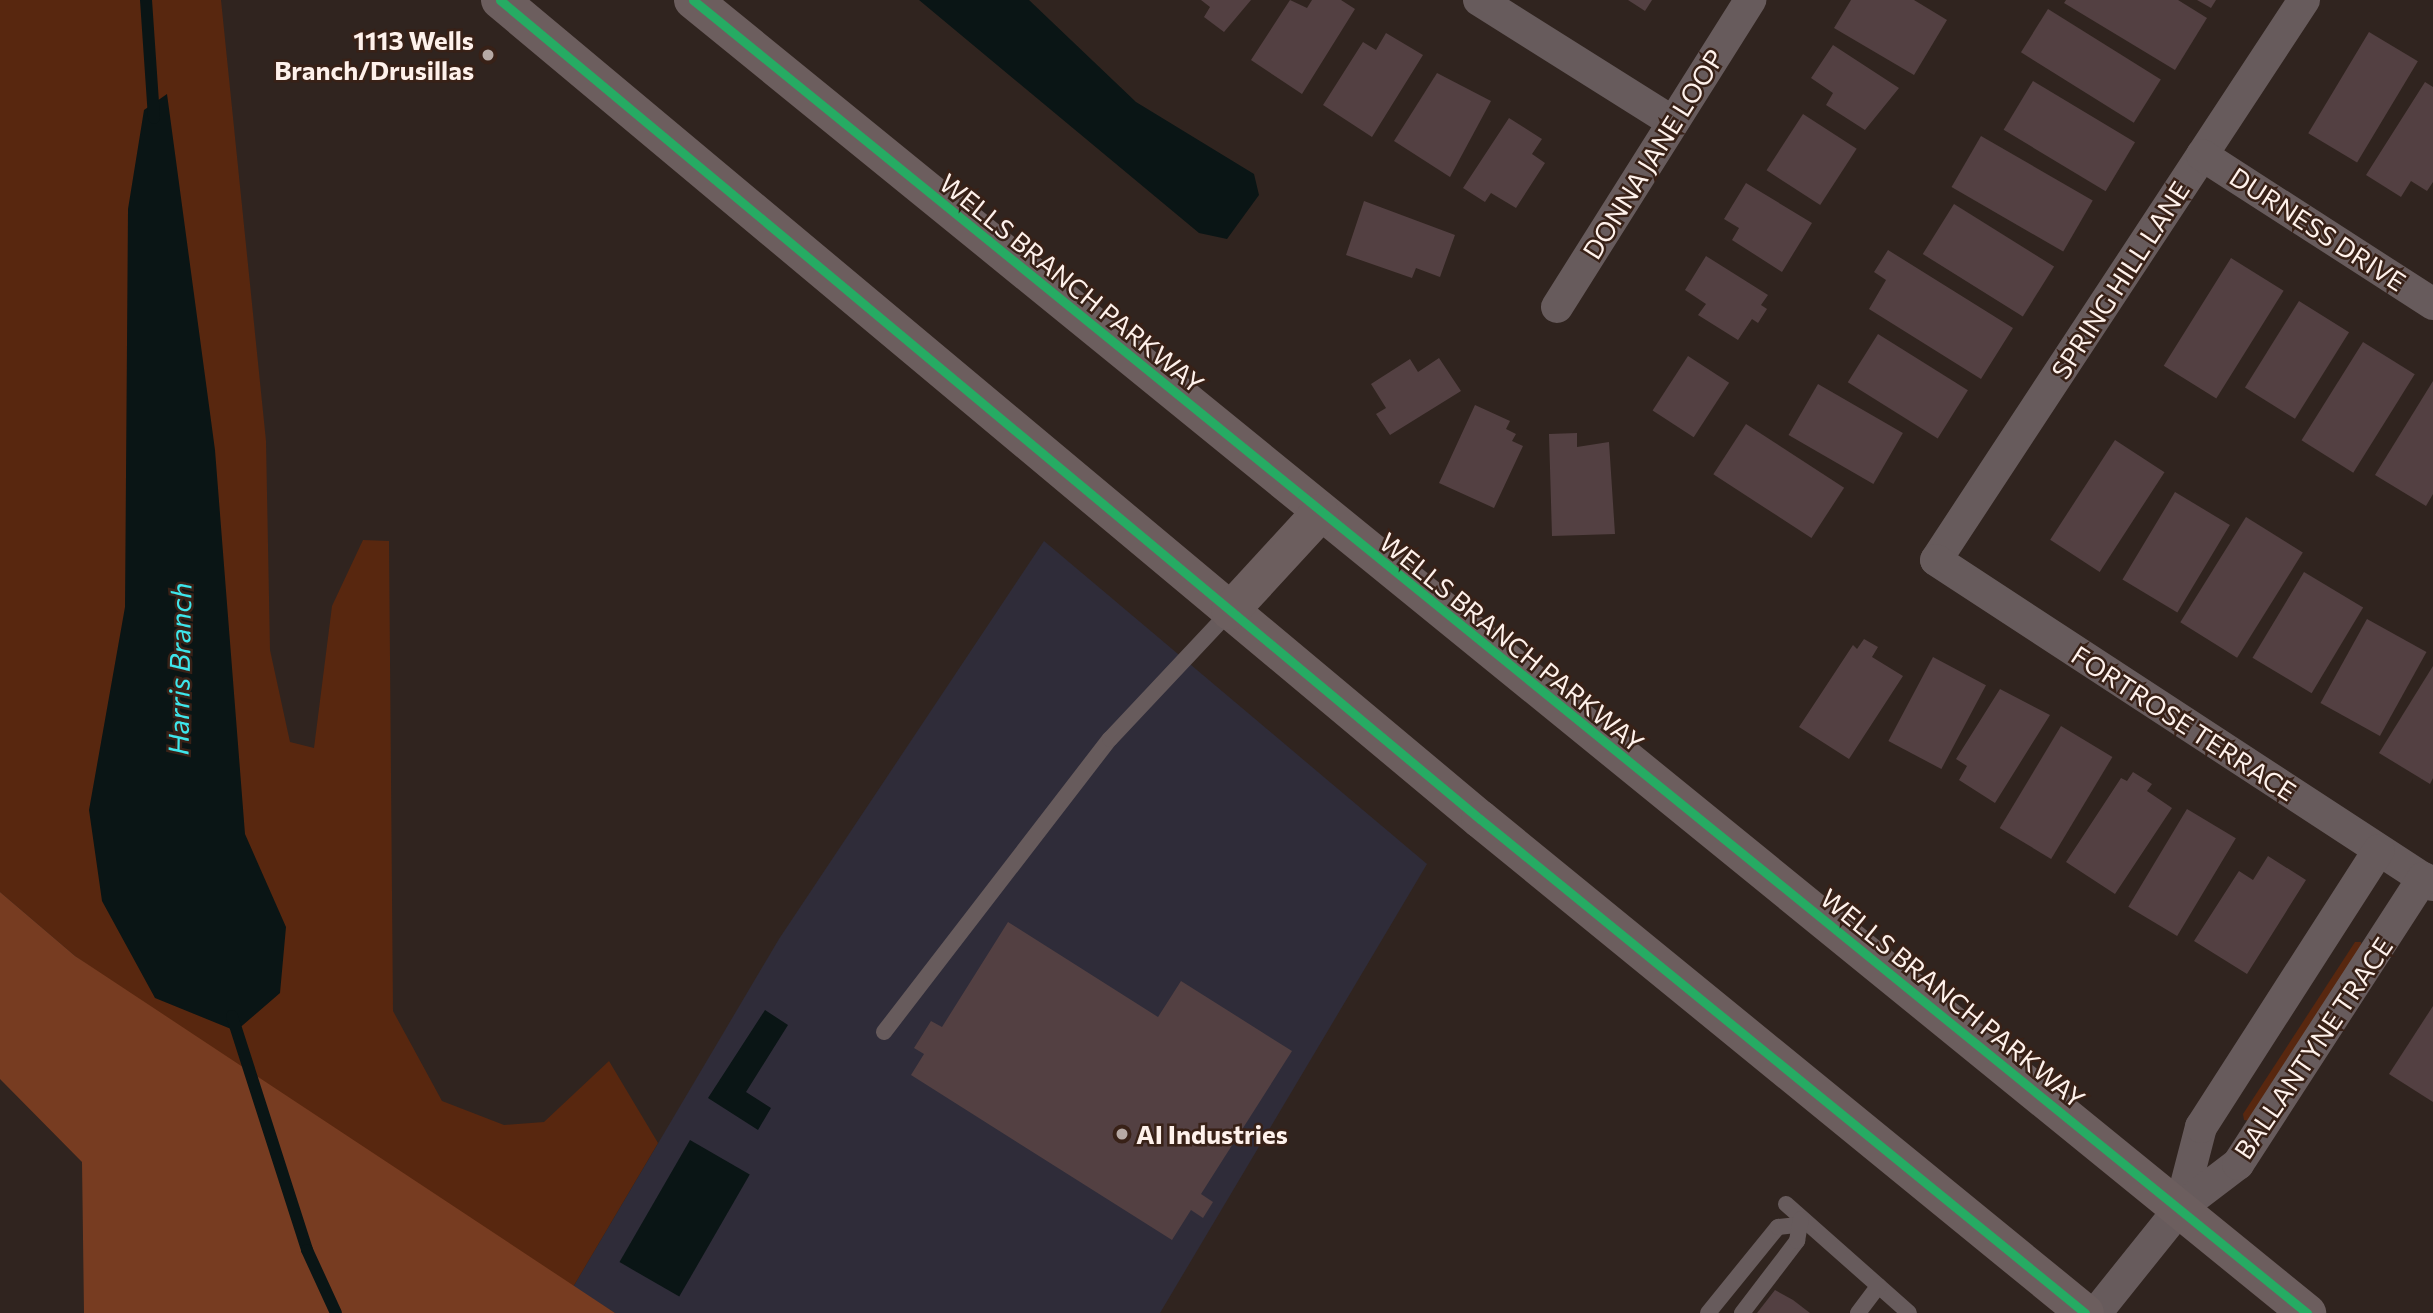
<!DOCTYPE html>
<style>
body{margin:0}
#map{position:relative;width:2433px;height:1313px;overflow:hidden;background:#30241f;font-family:Commissioner,sans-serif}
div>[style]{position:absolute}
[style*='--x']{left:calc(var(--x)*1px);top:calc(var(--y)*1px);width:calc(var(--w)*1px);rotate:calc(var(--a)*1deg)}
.industrial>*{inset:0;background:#2f2c39}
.green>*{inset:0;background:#58270f}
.forest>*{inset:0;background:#773c21}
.water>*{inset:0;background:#0a1515;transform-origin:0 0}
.stream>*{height:12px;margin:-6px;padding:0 6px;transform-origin:6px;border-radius:6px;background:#0a1515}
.building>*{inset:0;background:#534042;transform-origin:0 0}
.service>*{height:16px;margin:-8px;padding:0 8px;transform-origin:8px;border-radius:8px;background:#675b5c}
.minor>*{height:32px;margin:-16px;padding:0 16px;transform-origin:16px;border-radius:16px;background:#675b5c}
.secondary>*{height:38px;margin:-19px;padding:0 19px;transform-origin:19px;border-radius:19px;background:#6c5e5e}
.cycleway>*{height:9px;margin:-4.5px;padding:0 4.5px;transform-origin:4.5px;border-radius:4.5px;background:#26ab63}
.dots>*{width:19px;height:19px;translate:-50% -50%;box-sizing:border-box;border:4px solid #382117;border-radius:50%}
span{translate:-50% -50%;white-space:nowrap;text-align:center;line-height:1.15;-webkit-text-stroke:5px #382117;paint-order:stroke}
.poi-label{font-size:26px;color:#fef1eb;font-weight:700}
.right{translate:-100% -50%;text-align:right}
.left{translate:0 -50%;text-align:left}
.street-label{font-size:26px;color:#fef1eb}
.water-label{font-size:28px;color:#3ee6eb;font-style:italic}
</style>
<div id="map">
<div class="industrial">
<i style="clip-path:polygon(1044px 541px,1427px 864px,1160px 1313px,615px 1313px,573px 1287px,779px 939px)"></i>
</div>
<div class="green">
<i style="clip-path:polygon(0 0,221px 0,266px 441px,270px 650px,290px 742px,314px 748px,332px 606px,363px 540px,389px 541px,393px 1011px,442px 1101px,504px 1125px,544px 1122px,609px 1061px,658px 1143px,573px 1287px,573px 1313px,75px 956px,0 892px)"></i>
<i style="clip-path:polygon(2355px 942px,2361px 942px,2362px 947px,2250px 1121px,2244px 1120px,2243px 1114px)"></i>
</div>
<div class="forest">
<i style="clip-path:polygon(0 892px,75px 956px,615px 1313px,84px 1313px,82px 1162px,0 1079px)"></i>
</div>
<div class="water">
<i style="clip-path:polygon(919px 0,1029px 0,1136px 102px,1254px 174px,1259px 195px,1227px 239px,1199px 233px)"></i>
<i style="clip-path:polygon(167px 94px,215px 450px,245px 834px,286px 927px,280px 993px,236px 1031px,155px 998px,102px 901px,89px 810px,125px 607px,128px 209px,144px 110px)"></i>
<i style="clip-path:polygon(765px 1010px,788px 1025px,746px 1092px,771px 1108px,758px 1130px,708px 1098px)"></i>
<i style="left:690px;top:1140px;width:69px;height:141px;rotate:30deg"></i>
</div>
<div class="stream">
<i style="--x:146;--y:0;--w:118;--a:86.1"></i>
<i style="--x:232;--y:1016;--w:246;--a:72.2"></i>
<i style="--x:307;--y:1250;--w:69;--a:65.3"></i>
</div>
<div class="building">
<i style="clip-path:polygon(1201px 0,1251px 0,1224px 32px,1204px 17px,1210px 7px)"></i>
<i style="clip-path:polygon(1290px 0,1307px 8px,1312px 0,1341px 0,1355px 9px,1302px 94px,1251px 60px)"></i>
<i style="clip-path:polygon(1628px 0,1652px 0,1645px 11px)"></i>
<i style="clip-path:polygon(1851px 0,1914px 0,1947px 20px,1914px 75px,1834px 28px)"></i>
<i style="clip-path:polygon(2066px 0,2178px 0,2207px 18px,2175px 70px,2064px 3px)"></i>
<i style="clip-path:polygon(2197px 0,2216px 0,2211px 8px)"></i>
<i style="left:2048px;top:9px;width:133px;height:51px;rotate:32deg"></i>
<i style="left:2369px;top:32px;width:57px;height:118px;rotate:31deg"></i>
<i style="clip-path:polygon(1386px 33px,1423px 55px,1372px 137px,1323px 105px,1363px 42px,1376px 50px)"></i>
<i style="clip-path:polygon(1833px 45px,1899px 88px,1865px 130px,1826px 105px,1833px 93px,1811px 78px)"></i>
<i style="clip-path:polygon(1437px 73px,1491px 101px,1450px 177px,1394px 141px)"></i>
<i style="left:2033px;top:81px;width:119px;height:57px;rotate:31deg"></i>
<i style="clip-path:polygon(2425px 82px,2433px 87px,2433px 182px,2427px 191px,2411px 181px,2401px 197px,2366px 175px)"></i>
<i style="left:1803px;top:114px;width:64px;height:67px;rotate:33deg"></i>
<i style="clip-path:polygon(1509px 118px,1542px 139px,1532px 154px,1545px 163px,1516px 208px,1491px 193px,1485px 202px,1463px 188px)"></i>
<i style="left:1981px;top:136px;width:129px;height:59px;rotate:30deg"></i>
<i style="clip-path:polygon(1746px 183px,1812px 223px,1782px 272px,1732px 240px,1739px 228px,1724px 219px)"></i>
<i style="clip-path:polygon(1364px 201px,1455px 235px,1440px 277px,1416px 268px,1412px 278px,1346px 255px)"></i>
<i style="left:1954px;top:204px;width:118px;height:59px;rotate:32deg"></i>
<i style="clip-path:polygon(1888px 250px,2013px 328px,1981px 379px,1869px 309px,1886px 280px,1874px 272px)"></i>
<i style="clip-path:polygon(1706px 256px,1768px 295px,1761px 305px,1767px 309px,1758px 323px,1752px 319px,1738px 340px,1698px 315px,1706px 304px,1685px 290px)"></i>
<i style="left:2231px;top:258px;width:62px;height:127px;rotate:32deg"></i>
<i style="left:2299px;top:301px;width:59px;height:102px;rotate:32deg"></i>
<i style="left:1878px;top:334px;width:106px;height:57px;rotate:32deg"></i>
<i style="left:2363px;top:342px;width:61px;height:116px;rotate:32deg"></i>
<i style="left:1688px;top:356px;width:49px;height:65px;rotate:33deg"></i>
<i style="clip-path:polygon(1439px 358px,1461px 391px,1390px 435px,1376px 414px,1386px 408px,1371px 384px,1410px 359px,1418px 372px)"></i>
<i style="clip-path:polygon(2433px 381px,2433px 494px,2426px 506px,2375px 475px)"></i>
<i style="left:1818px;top:384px;width:98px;height:59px;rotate:30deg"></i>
<i style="clip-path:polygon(1475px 405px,1510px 421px,1506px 429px,1516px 434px,1512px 441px,1523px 446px,1494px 508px,1439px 483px)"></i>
<i style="left:1746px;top:424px;width:117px;height:60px;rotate:33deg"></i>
<i style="clip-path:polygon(1577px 433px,1577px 447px,1609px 442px,1615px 534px,1552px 536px,1549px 434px)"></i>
<i style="left:2115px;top:440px;width:59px;height:119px;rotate:33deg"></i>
<i style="left:2175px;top:492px;width:64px;height:102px;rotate:31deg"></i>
<i style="left:2246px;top:517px;width:67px;height:124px;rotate:32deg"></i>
<i style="left:2304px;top:572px;width:69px;height:100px;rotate:31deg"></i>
<i style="left:2367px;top:619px;width:68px;height:96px;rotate:29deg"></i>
<i style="clip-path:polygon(1864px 639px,1878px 647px,1872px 657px,1903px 676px,1849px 759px,1799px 727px,1853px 645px,1857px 649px)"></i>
<i style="left:1933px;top:657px;width:60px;height:95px;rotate:28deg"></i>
<i style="clip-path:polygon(2433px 666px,2433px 778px,2430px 784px,2379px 753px)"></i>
<i style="clip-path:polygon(2000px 689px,2050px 715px,1995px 803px,1959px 780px,1967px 766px,1956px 759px)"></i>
<i style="left:2061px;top:726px;width:60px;height:119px;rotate:31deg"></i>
<i style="clip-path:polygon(2133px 772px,2152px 784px,2147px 791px,2172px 808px,2115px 894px,2066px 862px,2121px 778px,2127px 781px)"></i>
<i style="left:2187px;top:809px;width:57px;height:114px;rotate:31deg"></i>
<i style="clip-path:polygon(2268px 856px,2306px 880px,2247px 974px,2194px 941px,2239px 871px,2253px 880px)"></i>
<i style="clip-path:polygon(1008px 922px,1158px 1017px,1181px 981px,1292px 1051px,1201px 1194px,1213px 1202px,1203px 1218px,1191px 1210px,1172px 1240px,911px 1075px,924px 1054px,914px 1048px,931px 1021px,942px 1027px)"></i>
<i style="clip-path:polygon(2433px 1006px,2433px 1102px,2389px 1074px)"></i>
<i style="clip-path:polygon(1775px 1290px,1793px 1300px,1810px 1313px,1757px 1313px)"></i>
</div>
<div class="service">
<i style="--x:884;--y:1032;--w:370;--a:-52.4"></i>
<i style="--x:1110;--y:739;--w:175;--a:-46.8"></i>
<i style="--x:1786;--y:1204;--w:164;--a:41.5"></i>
<i style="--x:1708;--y:1313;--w:111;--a:-50.9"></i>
<i style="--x:1778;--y:1227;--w:18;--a:-6"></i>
<i style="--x:1742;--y:1313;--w:91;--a:-52.6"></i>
<i style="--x:1797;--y:1241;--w:22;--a:-80"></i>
<i style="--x:1858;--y:1313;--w:34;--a:-53"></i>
</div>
<div class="minor">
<i style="--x:1479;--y:0;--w:229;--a:32.2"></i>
<i style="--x:2304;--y:0;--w:670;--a:123.31"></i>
<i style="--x:1936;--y:560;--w:594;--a:33.18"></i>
<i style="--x:2202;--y:155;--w:275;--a:32.8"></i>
<i style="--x:1557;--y:307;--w:363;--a:-57.8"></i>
<i style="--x:2180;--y:1208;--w:84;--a:-75.5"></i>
<i style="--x:2201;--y:1127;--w:329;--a:-57.3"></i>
<i style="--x:2096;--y:1313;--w:134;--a:-51.3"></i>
<i style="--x:2180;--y:1208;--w:73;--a:-37.2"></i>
<i style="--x:2238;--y:1164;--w:341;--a:-57.1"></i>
</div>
<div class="secondary">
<i style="--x:500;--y:0;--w:1277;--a:39.89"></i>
<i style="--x:1480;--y:819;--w:781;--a:39.23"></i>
<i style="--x:693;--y:0;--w:2081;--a:39.13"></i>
<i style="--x:1230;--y:611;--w:133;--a:-47.4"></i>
</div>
<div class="cycleway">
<i style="--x:500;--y:0;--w:1277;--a:39.89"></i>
<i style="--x:1480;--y:819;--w:781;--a:39.23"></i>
<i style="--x:693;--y:0;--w:2081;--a:39.13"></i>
</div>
<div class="dots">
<i style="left:488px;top:55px;background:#b6a9a4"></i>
<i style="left:1122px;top:1134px;background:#b6a9a4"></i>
</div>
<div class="poi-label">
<span class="right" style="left:474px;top:55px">1113 Wells<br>Branch/Drusillas</span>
<span class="left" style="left:1136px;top:1134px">AI Industries</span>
</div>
<div class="street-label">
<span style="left:1653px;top:154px;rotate:-58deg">DONNA JANE LOOP</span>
<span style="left:2318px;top:229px;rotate:33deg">DURNESS DRIVE</span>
<span style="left:2120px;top:280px;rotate:-57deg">SPRING HILL LANE</span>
<span style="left:1072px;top:283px;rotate:39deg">WELLS BRANCH PARKWAY</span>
<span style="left:1512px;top:642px;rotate:39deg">WELLS BRANCH PARKWAY</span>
<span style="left:2184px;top:723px;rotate:33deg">FORTROSE TERRACE</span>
<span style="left:1953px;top:998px;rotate:39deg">WELLS BRANCH PARKWAY</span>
<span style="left:2313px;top:1048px;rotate:-56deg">BALLANTYNE TRACE</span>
</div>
<div class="water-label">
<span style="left:179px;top:669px;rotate:-89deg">Harris Branch</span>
</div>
</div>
